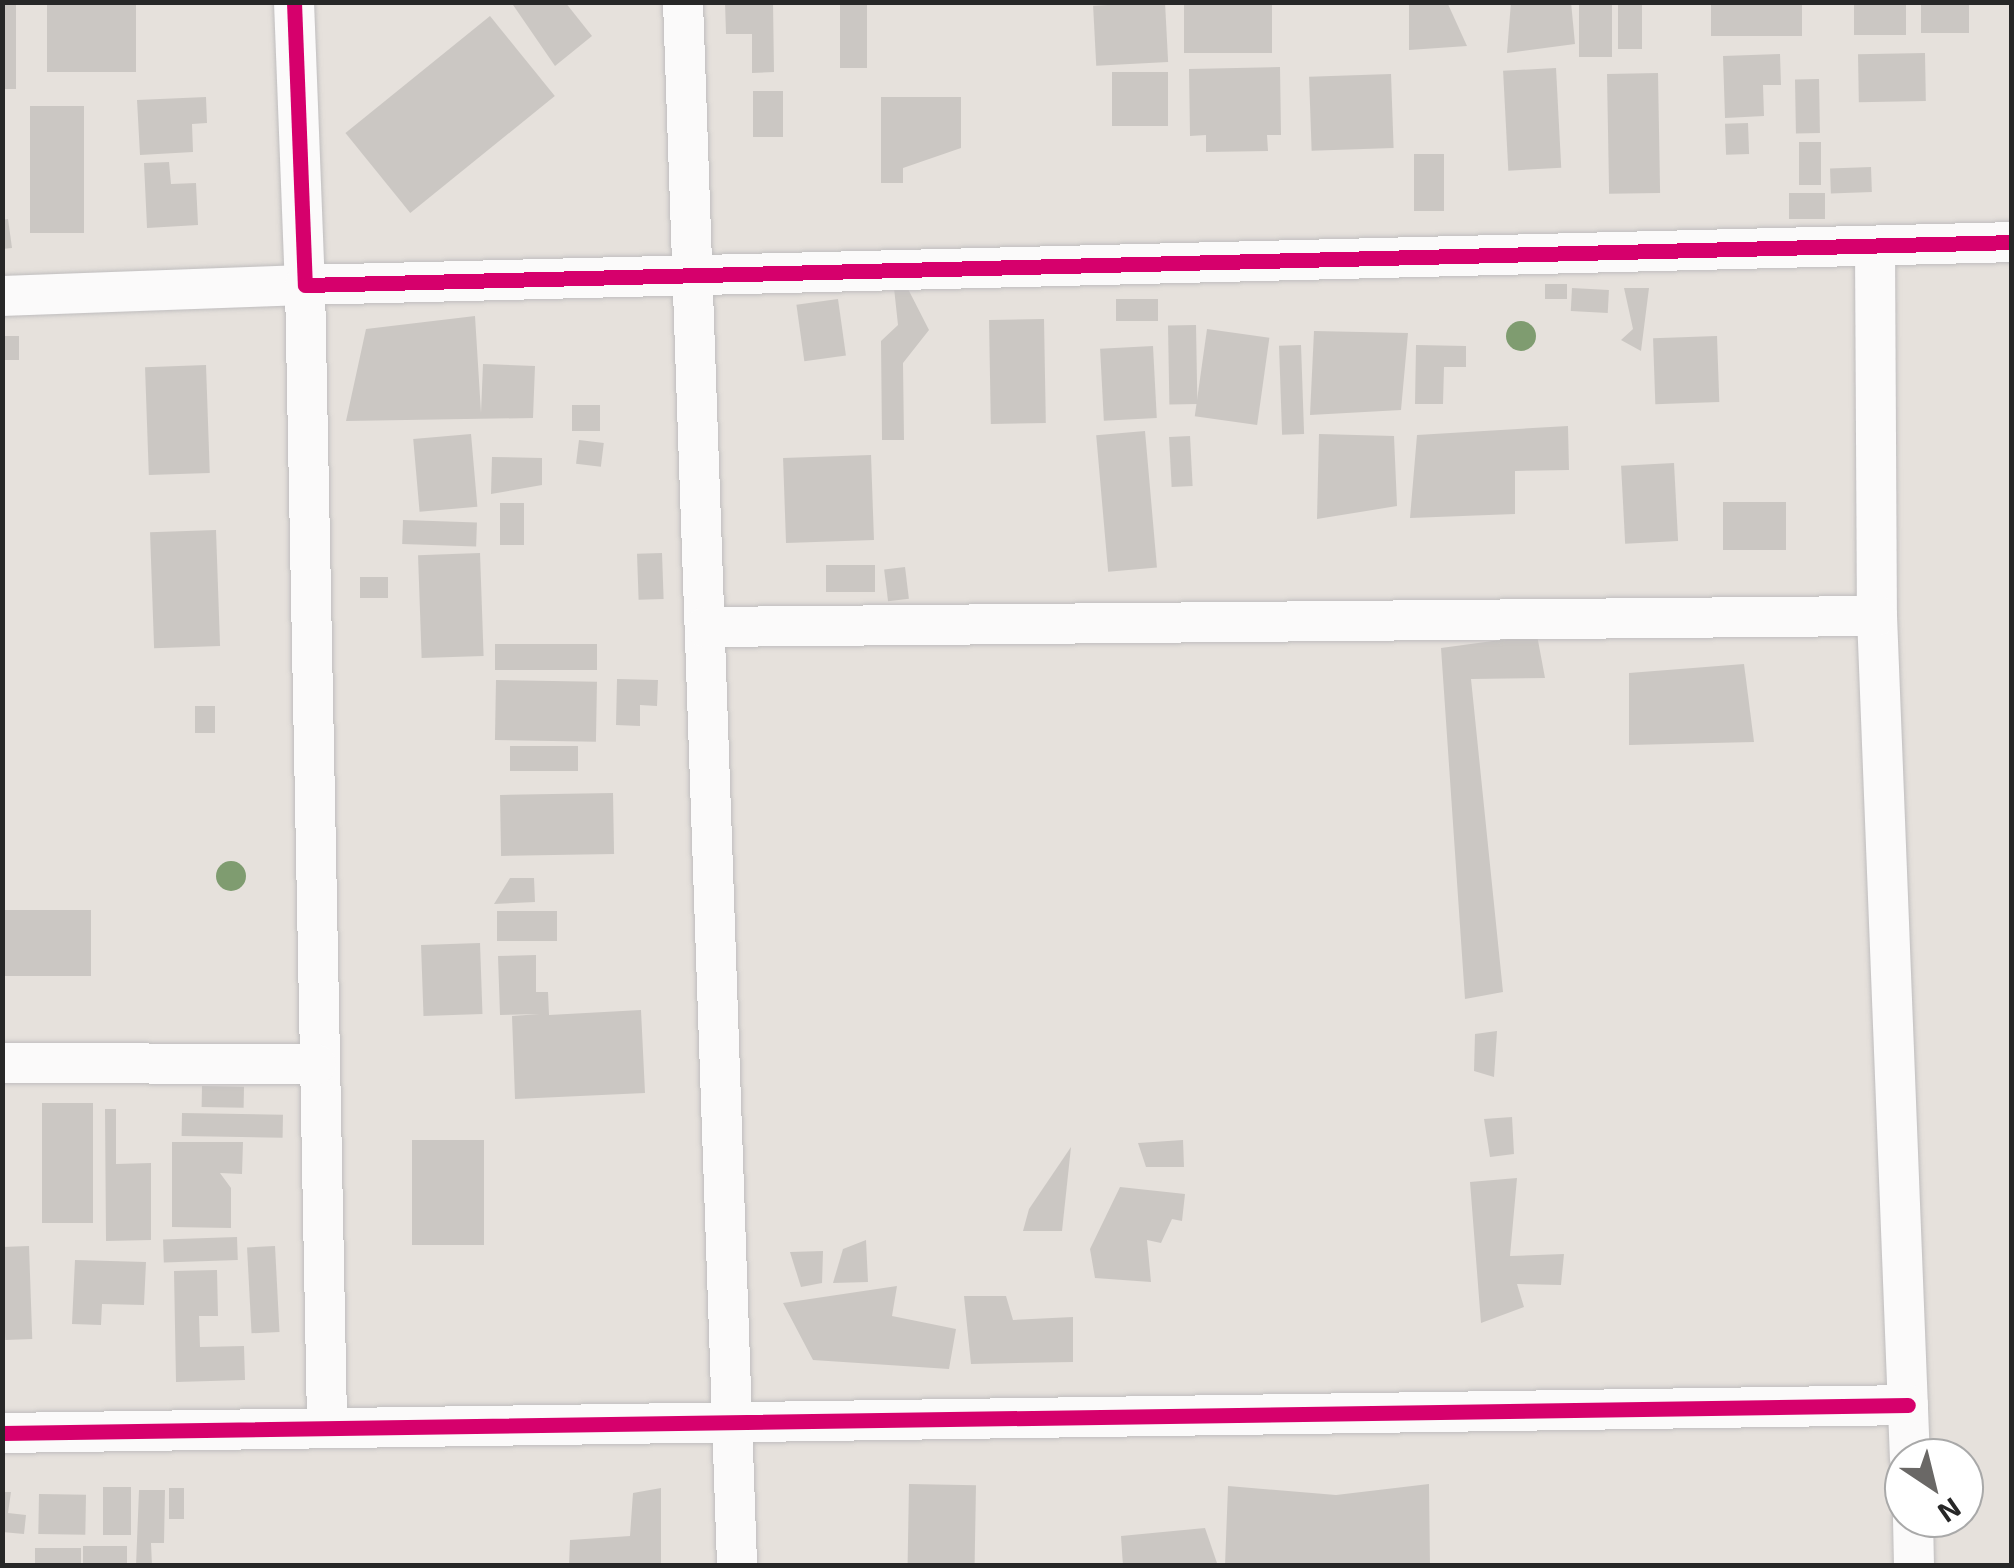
<!DOCTYPE html>
<style>
body{margin:0}
#map{position:relative;width:2014px;height:1568px;overflow:hidden;background:#e6e1dc;font-family:"Exo 2",sans-serif}
div>[style]{position:absolute}
[style*='--x']{left:calc(var(--x)*1px);top:calc(var(--y)*1px);width:calc(var(--w)*1px);rotate:calc(var(--a)*1deg)}
.building>*{inset:0;background:#cbc7c3;transform-origin:0 0}
.roads{filter:drop-shadow(0 0 2px #bfbdbe) drop-shadow(0 0 2px #bfbdbe)}
.street>*{height:40px;margin:-20px;padding:0 20px;transform-origin:20px;border-radius:20px;background:#fbfafa}
.cycleway>*{height:15px;margin:-7.5px;padding:0 7.5px;transform-origin:7.5px;border-radius:7.5px;background:#d6006c}
.trees>*{width:30px;height:30px;margin:-15px;border-radius:50%;background:#7f9c70}
span{translate:-50% -50%;white-space:nowrap;text-align:center;line-height:1.15;-webkit-text-stroke:9px #fff;paint-order:stroke}
.frame{position:absolute;inset:0;border:5px solid #272727;pointer-events:none}
.north{position:absolute;left:1884px;top:1438px;width:100px;height:100px;box-sizing:border-box;background:#fff;border:2px solid #a9a9a9;border-radius:50%;rotate:145deg;font-size:28px;font-weight:700;line-height:40px;text-align:center;color:#272727}
.north::after{content:'';display:block;margin:auto;width:35px;height:45px;background:#6a6866;clip-path:polygon(50% 0,100% 100%,50% 72%,0 100%)}
</style>
<div id="map">
<div class="building">
<i style="left:2px;top:2px;width:14px;height:87px"></i>
<i style="left:47px;top:2px;width:89px;height:70px"></i>
<i style="clip-path:polygon(511px 2px,565px 2px,592px 36px,555px 66px)"></i>
<i style="clip-path:polygon(725px 2px,773px 2px,774px 72px,752px 73px,752px 34px,726px 34px)"></i>
<i style="left:840px;top:2px;width:27px;height:66px"></i>
<i style="left:1165px;top:2px;width:60px;height:72px;rotate:87deg"></i>
<i style="left:1184px;top:2px;width:88px;height:51px"></i>
<i style="clip-path:polygon(1409px 2px,1447px 2px,1467px 46px,1409px 50px)"></i>
<i style="clip-path:polygon(1511px 2px,1571px 2px,1575px 44px,1507px 53px)"></i>
<i style="left:1579px;top:2px;width:33px;height:55px"></i>
<i style="left:1618px;top:2px;width:24px;height:47px"></i>
<i style="left:1711px;top:2px;width:91px;height:34px"></i>
<i style="left:1854px;top:2px;width:52px;height:33px"></i>
<i style="left:1921px;top:2px;width:48px;height:31px"></i>
<i style="left:490px;top:16px;width:103px;height:186px;rotate:51deg"></i>
<i style="left:1925px;top:53px;width:48px;height:67px;rotate:89deg"></i>
<i style="clip-path:polygon(1780px 54px,1781px 85px,1763px 85px,1764px 116px,1725px 118px,1723px 56px)"></i>
<i style="clip-path:polygon(1280px 67px,1281px 135px,1267px 135px,1268px 151px,1206px 152px,1206px 135px,1190px 136px,1189px 69px)"></i>
<i style="left:1556px;top:68px;width:100px;height:53px;rotate:87deg"></i>
<i style="left:1112px;top:72px;width:56px;height:54px"></i>
<i style="left:1658px;top:73px;width:120px;height:51px;rotate:89deg"></i>
<i style="left:1391px;top:74px;width:74px;height:82px;rotate:88deg"></i>
<i style="left:1819px;top:79px;width:54px;height:24px;rotate:89deg"></i>
<i style="left:783px;top:91px;width:46px;height:30px;rotate:90deg"></i>
<i style="clip-path:polygon(206px 97px,207px 123px,192px 124px,193px 152px,140px 155px,137px 100px)"></i>
<i style="clip-path:polygon(881px 97px,961px 97px,961px 148px,903px 168px,903px 183px,881px 183px)"></i>
<i style="left:30px;top:106px;width:54px;height:127px"></i>
<i style="left:1748px;top:123px;width:31px;height:23px;rotate:88deg"></i>
<i style="left:1799px;top:142px;width:22px;height:43px"></i>
<i style="left:1414px;top:154px;width:30px;height:57px"></i>
<i style="clip-path:polygon(169px 162px,171px 184px,196px 183px,198px 225px,147px 228px,144px 163px)"></i>
<i style="left:1871px;top:167px;width:25px;height:41px;rotate:88deg"></i>
<i style="left:1825px;top:193px;width:26px;height:36px;rotate:90deg"></i>
<i style="clip-path:polygon(8px 219px,12px 248px,2px 249px,2px 220px)"></i>
<i style="left:1545px;top:284px;width:22px;height:15px"></i>
<i style="clip-path:polygon(906px 285px,929px 330px,903px 363px,904px 440px,882px 440px,881px 341px,898px 325px,894px 288px)"></i>
<i style="left:1572px;top:288px;width:37px;height:23px;rotate:3deg"></i>
<i style="clip-path:polygon(1624px 288px,1649px 288px,1641px 351px,1621px 340px,1633px 329px)"></i>
<i style="left:838px;top:299px;width:57px;height:42px;rotate:82deg"></i>
<i style="left:1158px;top:299px;width:22px;height:42px;rotate:90deg"></i>
<i style="clip-path:polygon(475px 316px,481px 413px,483px 364px,535px 366px,533px 418px,346px 421px,366px 329px)"></i>
<i style="left:1044px;top:319px;width:104px;height:55px;rotate:89deg"></i>
<i style="left:1196px;top:325px;width:79px;height:28px;rotate:89deg"></i>
<i style="left:1207px;top:329px;width:63px;height:88px;rotate:8deg"></i>
<i style="clip-path:polygon(1314px 331px,1408px 333px,1401px 410px,1310px 415px)"></i>
<i style="left:2px;top:336px;width:17px;height:24px"></i>
<i style="left:1717px;top:336px;width:66px;height:64px;rotate:88deg"></i>
<i style="left:1301px;top:345px;width:89px;height:22px;rotate:88deg"></i>
<i style="clip-path:polygon(1416px 345px,1466px 346px,1466px 367px,1444px 367px,1443px 404px,1415px 404px)"></i>
<i style="left:1153px;top:346px;width:72px;height:53px;rotate:87deg"></i>
<i style="left:206px;top:365px;width:108px;height:61px;rotate:88deg"></i>
<i style="left:572px;top:405px;width:28px;height:26px"></i>
<i style="clip-path:polygon(1568px 426px,1569px 470px,1515px 471px,1515px 514px,1410px 518px,1417px 435px)"></i>
<i style="left:1145px;top:431px;width:137px;height:49px;rotate:85deg"></i>
<i style="left:471px;top:434px;width:73px;height:58px;rotate:85deg"></i>
<i style="clip-path:polygon(1319px 434px,1394px 436px,1397px 506px,1317px 519px)"></i>
<i style="left:1190px;top:436px;width:50px;height:21px;rotate:87deg"></i>
<i style="left:579px;top:440px;width:25px;height:24px;rotate:7deg"></i>
<i style="left:871px;top:455px;width:85px;height:88px;rotate:88deg"></i>
<i style="clip-path:polygon(492px 457px,542px 458px,542px 485px,491px 494px)"></i>
<i style="left:1674px;top:463px;width:78px;height:53px;rotate:87deg"></i>
<i style="left:1786px;top:502px;width:48px;height:63px;rotate:90deg"></i>
<i style="left:500px;top:503px;width:24px;height:42px"></i>
<i style="left:403px;top:520px;width:74px;height:24px;rotate:2deg"></i>
<i style="left:216px;top:530px;width:116px;height:66px;rotate:88deg"></i>
<i style="left:480px;top:553px;width:103px;height:62px;rotate:88deg"></i>
<i style="left:662px;top:553px;width:46px;height:25px;rotate:88deg"></i>
<i style="left:826px;top:565px;width:49px;height:27px"></i>
<i style="left:905px;top:567px;width:32px;height:21px;rotate:83deg"></i>
<i style="left:360px;top:577px;width:28px;height:21px"></i>
<i style="clip-path:polygon(1537px 635px,1545px 678px,1471px 679px,1503px 992px,1465px 999px,1441px 648px)"></i>
<i style="left:597px;top:644px;width:26px;height:102px;rotate:90deg"></i>
<i style="clip-path:polygon(1744px 664px,1754px 742px,1629px 745px,1629px 673px)"></i>
<i style="clip-path:polygon(617px 679px,658px 680px,657px 706px,640px 705px,640px 726px,616px 725px)"></i>
<i style="left:496px;top:680px;width:101px;height:60px;rotate:1deg"></i>
<i style="left:195px;top:706px;width:20px;height:27px"></i>
<i style="left:578px;top:746px;width:25px;height:68px;rotate:90deg"></i>
<i style="left:613px;top:793px;width:61px;height:113px;rotate:89deg"></i>
<i style="clip-path:polygon(510px 878px,534px 878px,535px 902px,494px 904px)"></i>
<i style="left:2px;top:910px;width:89px;height:66px"></i>
<i style="left:497px;top:911px;width:60px;height:30px"></i>
<i style="left:480px;top:943px;width:71px;height:59px;rotate:88deg"></i>
<i style="clip-path:polygon(536px 955px,536px 992px,548px 992px,549px 1015px,641px 1010px,645px 1093px,515px 1099px,512px 1016px,540px 1014px,500px 1015px,498px 956px)"></i>
<i style="clip-path:polygon(1497px 1031px,1494px 1077px,1474px 1071px,1475px 1034px)"></i>
<i style="left:202px;top:1086px;width:42px;height:21px;rotate:1deg"></i>
<i style="left:42px;top:1103px;width:51px;height:120px"></i>
<i style="clip-path:polygon(105px 1109px,116px 1109px,116px 1164px,151px 1163px,151px 1240px,106px 1241px)"></i>
<i style="left:182px;top:1113px;width:101px;height:23px;rotate:1deg"></i>
<i style="clip-path:polygon(1512px 1117px,1514px 1154px,1490px 1157px,1484px 1119px)"></i>
<i style="left:412px;top:1140px;width:72px;height:105px"></i>
<i style="clip-path:polygon(1183px 1140px,1184px 1167px,1146px 1167px,1138px 1143px)"></i>
<i style="clip-path:polygon(172px 1142px,243px 1142px,242px 1174px,220px 1173px,231px 1188px,231px 1228px,172px 1227px)"></i>
<i style="clip-path:polygon(1071px 1147px,1062px 1231px,1023px 1231px,1029px 1209px)"></i>
<i style="clip-path:polygon(1517px 1178px,1510px 1256px,1564px 1254px,1561px 1285px,1517px 1284px,1524px 1307px,1481px 1323px,1470px 1182px)"></i>
<i style="clip-path:polygon(1120px 1187px,1185px 1194px,1182px 1221px,1172px 1219px,1161px 1243px,1147px 1240px,1151px 1282px,1095px 1278px,1090px 1249px)"></i>
<i style="left:237px;top:1237px;width:23px;height:74px;rotate:88deg"></i>
<i style="clip-path:polygon(866px 1240px,868px 1282px,833px 1283px,843px 1249px)"></i>
<i style="left:29px;top:1246px;width:93px;height:27px;rotate:88deg"></i>
<i style="left:275px;top:1246px;width:86px;height:28px;rotate:87deg"></i>
<i style="clip-path:polygon(823px 1251px,822px 1283px,801px 1287px,790px 1252px)"></i>
<i style="clip-path:polygon(75px 1260px,146px 1262px,144px 1305px,102px 1304px,101px 1325px,72px 1324px)"></i>
<i style="clip-path:polygon(217px 1270px,218px 1316px,199px 1316px,200px 1347px,244px 1346px,245px 1380px,176px 1382px,174px 1271px)"></i>
<i style="clip-path:polygon(897px 1286px,892px 1316px,956px 1329px,949px 1369px,813px 1360px,783px 1303px)"></i>
<i style="clip-path:polygon(964px 1296px,1006px 1296px,1013px 1320px,1073px 1317px,1073px 1362px,971px 1364px)"></i>
<i style="left:909px;top:1484px;width:67px;height:82px;rotate:1deg"></i>
<i style="clip-path:polygon(1429px 1484px,1430px 1566px,1225px 1566px,1228px 1486px,1336px 1495px)"></i>
<i style="left:131px;top:1487px;width:48px;height:28px;rotate:90deg"></i>
<i style="left:169px;top:1488px;width:15px;height:31px"></i>
<i style="clip-path:polygon(661px 1488px,661px 1566px,569px 1566px,570px 1540px,630px 1536px,633px 1493px)"></i>
<i style="clip-path:polygon(139px 1490px,165px 1490px,164px 1543px,151px 1543px,152px 1566px,136px 1566px)"></i>
<i style="clip-path:polygon(2px 1492px,11px 1492px,8px 1513px,26px 1515px,24px 1534px,2px 1532px)"></i>
<i style="left:39px;top:1494px;width:47px;height:40px;rotate:1deg"></i>
<i style="clip-path:polygon(1205px 1528px,1218px 1566px,1123px 1566px,1121px 1536px)"></i>
<i style="left:83px;top:1546px;width:44px;height:20px"></i>
<i style="left:35px;top:1548px;width:46px;height:18px"></i>
</div>
<div class="roads">
<div class="street">
<i style="--x:294;--y:2;--w:283;--a:87.8"></i>
<i style="--x:305;--y:285;--w:1708;--a:-1.44"></i>
<i style="--x:683;--y:2;--w:1565;--a:88.02"></i>
<i style="--x:1875;--y:247;--w:369;--a:89.7"></i>
<i style="--x:1877;--y:616;--w:843;--a:87.76"></i>
<i style="--x:2;--y:296;--w:303;--a:-2.1"></i>
<i style="--x:305;--y:285;--w:1138;--a:88.89"></i>
<i style="--x:705;--y:627;--w:1172;--a:-0.54"></i>
<i style="--x:2;--y:1063;--w:314;--a:0.2"></i>
<i style="--x:2;--y:1433;--w:1906;--a:-0.84"></i>
<i style="--x:1913;--y:1518;--w:48;--a:88.8"></i>
</div>
</div>
<div class="cycleway">
<i style="--x:294;--y:2;--w:283;--a:87.8"></i>
<i style="--x:305;--y:285;--w:1708;--a:-1.44"></i>
<i style="--x:2;--y:1433;--w:1906;--a:-0.84"></i>
</div>
<div class="trees">
<i style="left:1521px;top:336px"></i>
<i style="left:231px;top:876px"></i>
</div>
<div class="frame"></div>
<div class="north">N</div>
</div>
